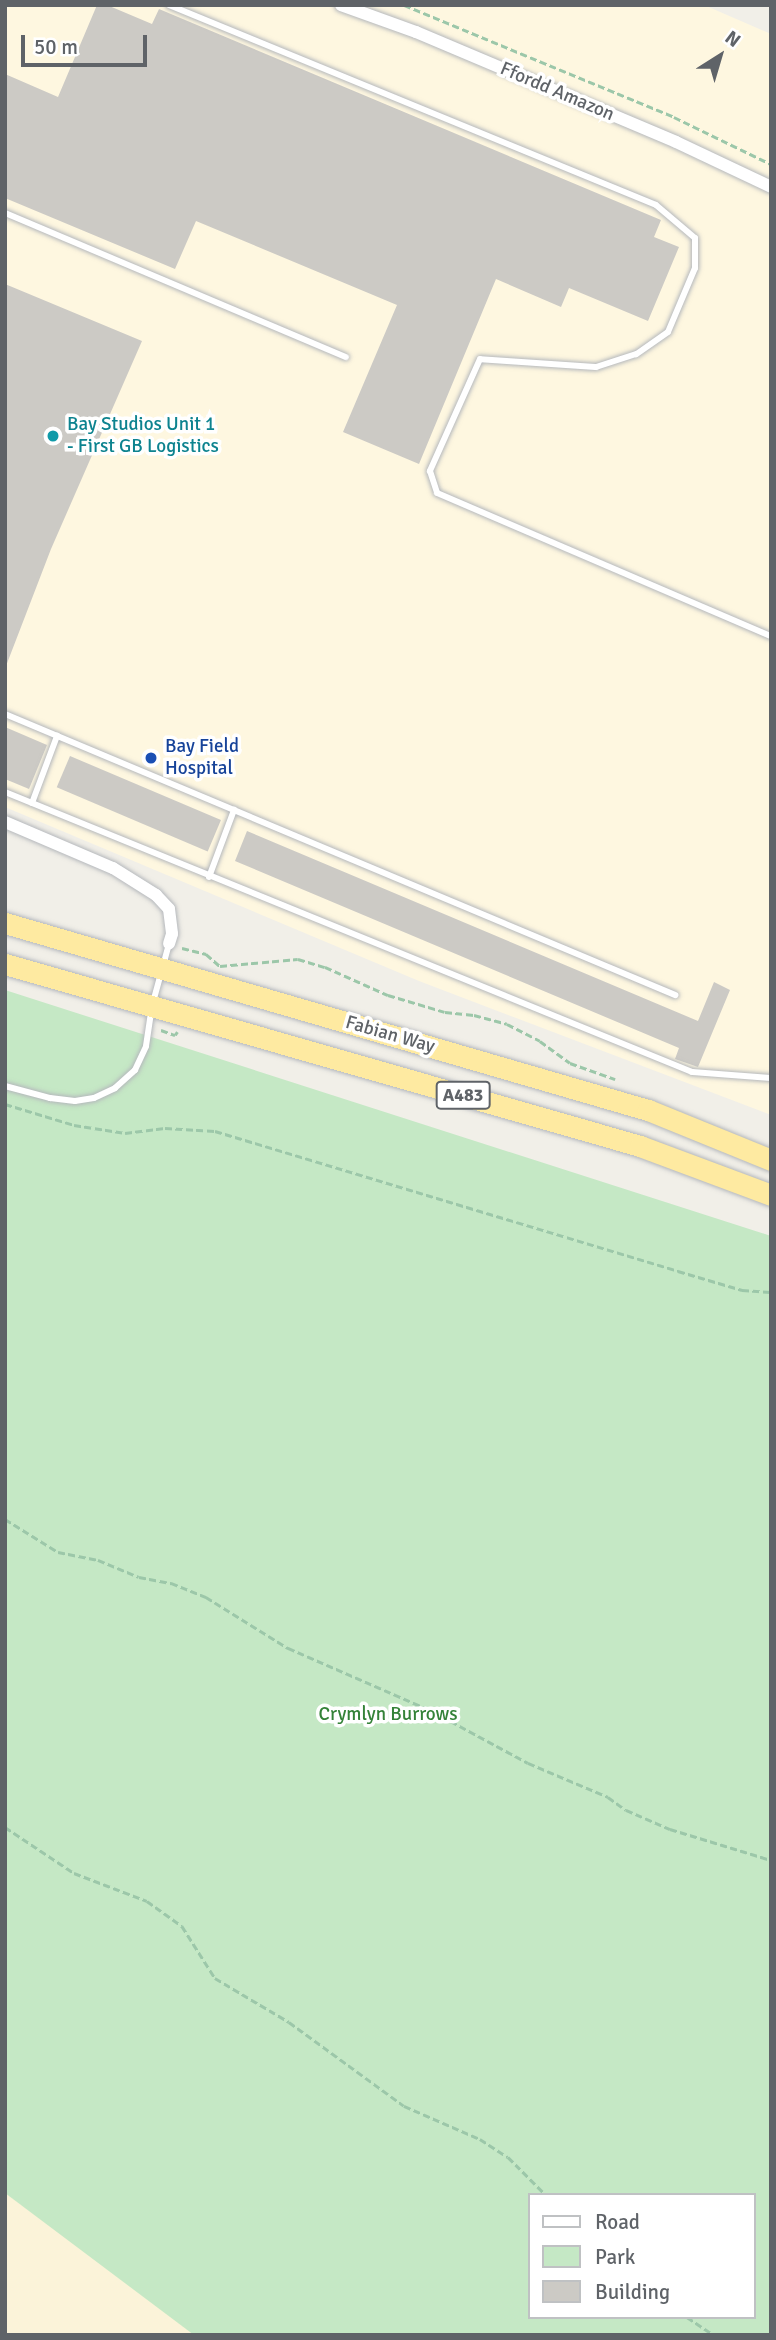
<!DOCTYPE html>
<style>
body{margin:0}
#map{position:relative;width:776px;height:2340px;overflow:hidden;background:#f1efe8;font-family:Signika,sans-serif}
div>[style]{position:absolute}
[style*='--x']{left:calc(var(--x)*1px);top:calc(var(--y)*1px);width:calc(var(--w)*1px);rotate:calc(var(--a)*1deg)}
.commercial>*{inset:0;background:#fef7e0}
.green>*{inset:0;background:#c5e8c5}
.sand>*{inset:0;background:#fbf3d9}
.building>*{inset:0;background:#cccac5;transform-origin:0 0}
.path>*{height:2.5px;margin-top:-1.25px;transform-origin:0;background:repeating-linear-gradient(90deg,#9cc7a9 0 7px,transparent 0 10.5px)}
.roads{filter:drop-shadow(0 0 2px #b5b8bc) drop-shadow(0 0 2px #b5b8bc)}
.service>*{height:6px;margin:-3px;padding:0 3px;transform-origin:3px;border-radius:3px;background:#fff}
.minor>*{height:12px;margin:-6px;padding:0 6px;transform-origin:6px;border-radius:6px;background:#fff}
.trunk>*{height:21px;margin:-10.5px;padding:0 10.5px;transform-origin:10.5px;border-radius:10.5px;background:#feeaa1}
.dots>*{width:19px;height:19px;translate:-50% -50%;box-sizing:border-box;border:4px solid #fff;border-radius:50%}
span{translate:-50% -50%;white-space:nowrap;text-align:center;line-height:1.15;-webkit-text-stroke:7px #fff;paint-order:stroke}
.shield-label span{padding:2px 5px;background:#fff;border:2px solid;border-radius:5px;-webkit-text-stroke-width:0}
.shield-label{font-size:18px;color:#5f6368;font-weight:700}
.street-label{font-size:19px;color:#5f6368}
.culture-label{font-size:19px;color:#0d838f}
.left{translate:0 -50%;text-align:left}
.transit-label{font-size:19px;color:#164399}
.park-label{font-size:19px;color:#348238}
.frame{position:absolute;inset:0;border:7px solid #5f6368;pointer-events:none}
.legend{position:absolute;left:528px;top:2193px;width:228px;height:126px;box-sizing:border-box;background:#fff;border:2px solid #bfc1c3;margin:0;padding:9px 12px;list-style:none;font-size:21px;color:#5f6368}
.legend li{display:flex;align-items:center;gap:14px;height:35px}
.legend b{width:35px;border:2px solid #bfc1c3}
.north{position:absolute;left:685px;top:21px;width:70px;height:70px;-webkit-text-stroke:5px #fff;paint-order:stroke;rotate:37deg;font-size:19px;font-weight:700;line-height:28px;text-align:center;color:#5f6368}
.north::after{content:'';display:block;margin:auto;width:24px;height:32px;background:#5f6368;clip-path:polygon(50% 0,100% 100%,50% 72%,0 100%)}
.scale{position:absolute;left:21px;top:35px;width:126px;height:32px;box-sizing:border-box;border:4px solid #5f6368;border-top:0;padding-left:9px;font-size:21px;line-height:24px;white-space:nowrap;color:#5f6368;-webkit-text-stroke:5px #fff;paint-order:stroke}
</style>
<div id="map">
<div class="commercial">
<i style="clip-path:polygon(5px 5px,704px 5px,771px 34px,771px 1115px,419px 981px,5px 807px)"></i>
</div>
<div class="green">
<i style="clip-path:polygon(evenodd,5px 990px,771px 1236px,771px 2335px,156px 2335px,5px 2229px,5px 990px,529px 2195px,753px 2195px,753px 2317px,529px 2317px,529px 2195px)"></i>
</div>
<div class="sand">
<i style="clip-path:polygon(5px 2193px,194px 2335px,5px 2335px)"></i>
</div>
<div class="building">
<i style="clip-path:polygon(97px 5px,107px 5px,152px 24px,159px 9px,661px 220px,654px 237px,679px 247px,648px 321px,569px 288px,561px 307px,496px 279px,419px 464px,343px 432px,397px 305px,196px 221px,175px 269px,5px 198px,5px 74px,58px 97px)"></i>
<i style="clip-path:polygon(5px 284px,142px 341px,51px 549px,6px 666px)"></i>
<i style="clip-path:polygon(5px 727px,47px 745px,29px 789px,5px 779px)"></i>
<i style="left:70px;top:756px;width:164px;height:34px;rotate:23deg"></i>
<i style="clip-path:polygon(247px 831px,698px 1021px,714px 982px,730px 990px,698px 1067px,675px 1059px,679px 1048px,235px 861px)"></i>
</div>
<div class="path">
<i style="--x:404;--y:5;--w:292;--a:22.5"></i>
<i style="--x:674;--y:117;--w:108;--a:25.9"></i>
<i style="--x:182;--y:948;--w:25;--a:14"></i>
<i style="--x:206;--y:954;--w:18;--a:41"></i>
<i style="--x:220;--y:966;--w:78;--a:-5.1"></i>
<i style="--x:298;--y:959;--w:28;--a:17"></i>
<i style="--x:325;--y:967;--w:69;--a:24"></i>
<i style="--x:388;--y:995;--w:59;--a:16.6"></i>
<i style="--x:445;--y:1012;--w:29;--a:6"></i>
<i style="--x:474;--y:1015;--w:34;--a:15"></i>
<i style="--x:507;--y:1024;--w:37;--a:27"></i>
<i style="--x:540;--y:1041;--w:37;--a:36"></i>
<i style="--x:570;--y:1063;--w:48;--a:19.6"></i>
<i style="--x:161;--y:1030;--w:15;--a:20"></i>
<i style="--x:175;--y:1035;--w:4;--a:-56"></i>
<i style="--x:5;--y:1104;--w:72;--a:16.9"></i>
<i style="--x:74;--y:1125;--w:52;--a:8.9"></i>
<i style="--x:125;--y:1133;--w:40;--a:-7.1"></i>
<i style="--x:165;--y:1128;--w:50;--a:3.4"></i>
<i style="--x:215;--y:1131;--w:484;--a:16.8"></i>
<i style="--x:678;--y:1271;--w:67;--a:16.5"></i>
<i style="--x:742;--y:1290;--w:29;--a:4"></i>
<i style="--x:5;--y:1519;--w:62;--a:31.9"></i>
<i style="--x:58;--y:1552;--w:41;--a:11.3"></i>
<i style="--x:98;--y:1560;--w:44;--a:22.5"></i>
<i style="--x:139;--y:1577;--w:33;--a:11"></i>
<i style="--x:171;--y:1583;--w:38;--a:22"></i>
<i style="--x:206;--y:1597;--w:97;--a:31.9"></i>
<i style="--x:288;--y:1648;--w:157;--a:23.6"></i>
<i style="--x:432;--y:1711;--w:109;--a:28.4"></i>
<i style="--x:528;--y:1763;--w:87;--a:23"></i>
<i style="--x:608;--y:1797;--w:22;--a:36"></i>
<i style="--x:626;--y:1810;--w:48;--a:23.4"></i>
<i style="--x:670;--y:1829;--w:106;--a:17.1"></i>
<i style="--x:5;--y:1827;--w:83;--a:33.7"></i>
<i style="--x:74;--y:1873;--w:78;--a:21"></i>
<i style="--x:147;--y:1901;--w:43;--a:35.5"></i>
<i style="--x:182;--y:1926;--w:62;--a:57.6"></i>
<i style="--x:215;--y:1978;--w:86;--a:30.7"></i>
<i style="--x:289;--y:2022;--w:142;--a:36.1"></i>
<i style="--x:404;--y:2106;--w:83;--a:23.5"></i>
<i style="--x:480;--y:2139;--w:33;--a:33"></i>
<i style="--x:508;--y:2157;--w:54;--a:45"></i>
<i style="--x:687;--y:2317;--w:32;--a:34"></i>
</div>
<div class="roads">
<div class="service">
<i style="--x:169;--y:5;--w:526;--a:22.33"></i>
<i style="--x:656;--y:205;--w:51;--a:40.2"></i>
<i style="--x:695;--y:238;--w:30;--a:90"></i>
<i style="--x:695;--y:268;--w:69;--a:112.9"></i>
<i style="--x:668;--y:332;--w:39;--a:145"></i>
<i style="--x:636;--y:354;--w:42;--a:162"></i>
<i style="--x:596;--y:367;--w:116;--a:-176.1"></i>
<i style="--x:480;--y:359;--w:123;--a:114.1"></i>
<i style="--x:430;--y:471;--w:23;--a:72"></i>
<i style="--x:437;--y:493;--w:363;--a:23.2"></i>
<i style="--x:5;--y:213;--w:370;--a:22.9"></i>
<i style="--x:5;--y:714;--w:727;--a:22.75"></i>
<i style="--x:5;--y:792;--w:742;--a:22.17"></i>
<i style="--x:692;--y:1072;--w:79;--a:4.3"></i>
<i style="--x:32;--y:803;--w:72;--a:-69.5"></i>
<i style="--x:209;--y:877;--w:72;--a:-69.5"></i>
<i style="--x:5;--y:1086;--w:47;--a:14.9"></i>
<i style="--x:50;--y:1098;--w:25;--a:7"></i>
<i style="--x:75;--y:1101;--w:19;--a:-9"></i>
<i style="--x:94;--y:1098;--w:23;--a:-25"></i>
<i style="--x:115;--y:1088;--w:27;--a:-42"></i>
<i style="--x:135;--y:1070;--w:26;--a:-65"></i>
<i style="--x:146;--y:1046;--w:40;--a:-81.5"></i>
<i style="--x:152;--y:1006;--w:64;--a:-74.7"></i>
</div>
<div class="minor">
<i style="--x:341;--y:5;--w:80;--a:19.8"></i>
<i style="--x:416;--y:32;--w:282;--a:22.9"></i>
<i style="--x:676;--y:142;--w:105;--a:25.3"></i>
<i style="--x:5;--y:822;--w:117;--a:23.1"></i>
<i style="--x:113;--y:868;--w:51;--a:32.1"></i>
<i style="--x:156;--y:895;--w:19;--a:47"></i>
<i style="--x:169;--y:909;--w:25;--a:83"></i>
<i style="--x:172;--y:934;--w:10;--a:107"></i>
</div>
<div class="trunk">
<i style="--x:5;--y:923;--w:670;--a:16.22"></i>
<i style="--x:648;--y:1110;--w:133;--a:22.1"></i>
<i style="--x:5;--y:964;--w:661;--a:15.99"></i>
<i style="--x:640;--y:1146;--w:140;--a:20.5"></i>
</div>
</div>
<div class="dots">
<i style="left:53px;top:436px;background:#0f9aa8"></i>
<i style="left:151px;top:758px;background:#1a4fb4"></i>
</div>
<div class="shield-label">
<span style="left:463px;top:1095px">A483</span>
</div>
<div class="street-label">
<span style="left:557px;top:92px;rotate:23deg">Ffordd Amazon</span>
<span style="left:390px;top:1035px;rotate:16deg">Fabian Way</span>
</div>
<div class="culture-label">
<span class="left" style="left:67px;top:436px">Bay Studios Unit 1<br>- First GB Logistics</span>
</div>
<div class="transit-label">
<span class="left" style="left:165px;top:758px">Bay Field<br>Hospital</span>
</div>
<div class="park-label">
<span style="left:388px;top:1715px">Crymlyn Burrows</span>
</div>
<div class="frame"></div>
<ul class="legend">
<li><b style="height:9px;background:#fff"></b>Road</li>
<li><b style="height:19px;background:#c5e8c5"></b>Park</li>
<li><b style="height:19px;background:#cccac5"></b>Building</li>
</ul>
<div class="north">N</div>
<div class="scale">50 m</div>
</div>
